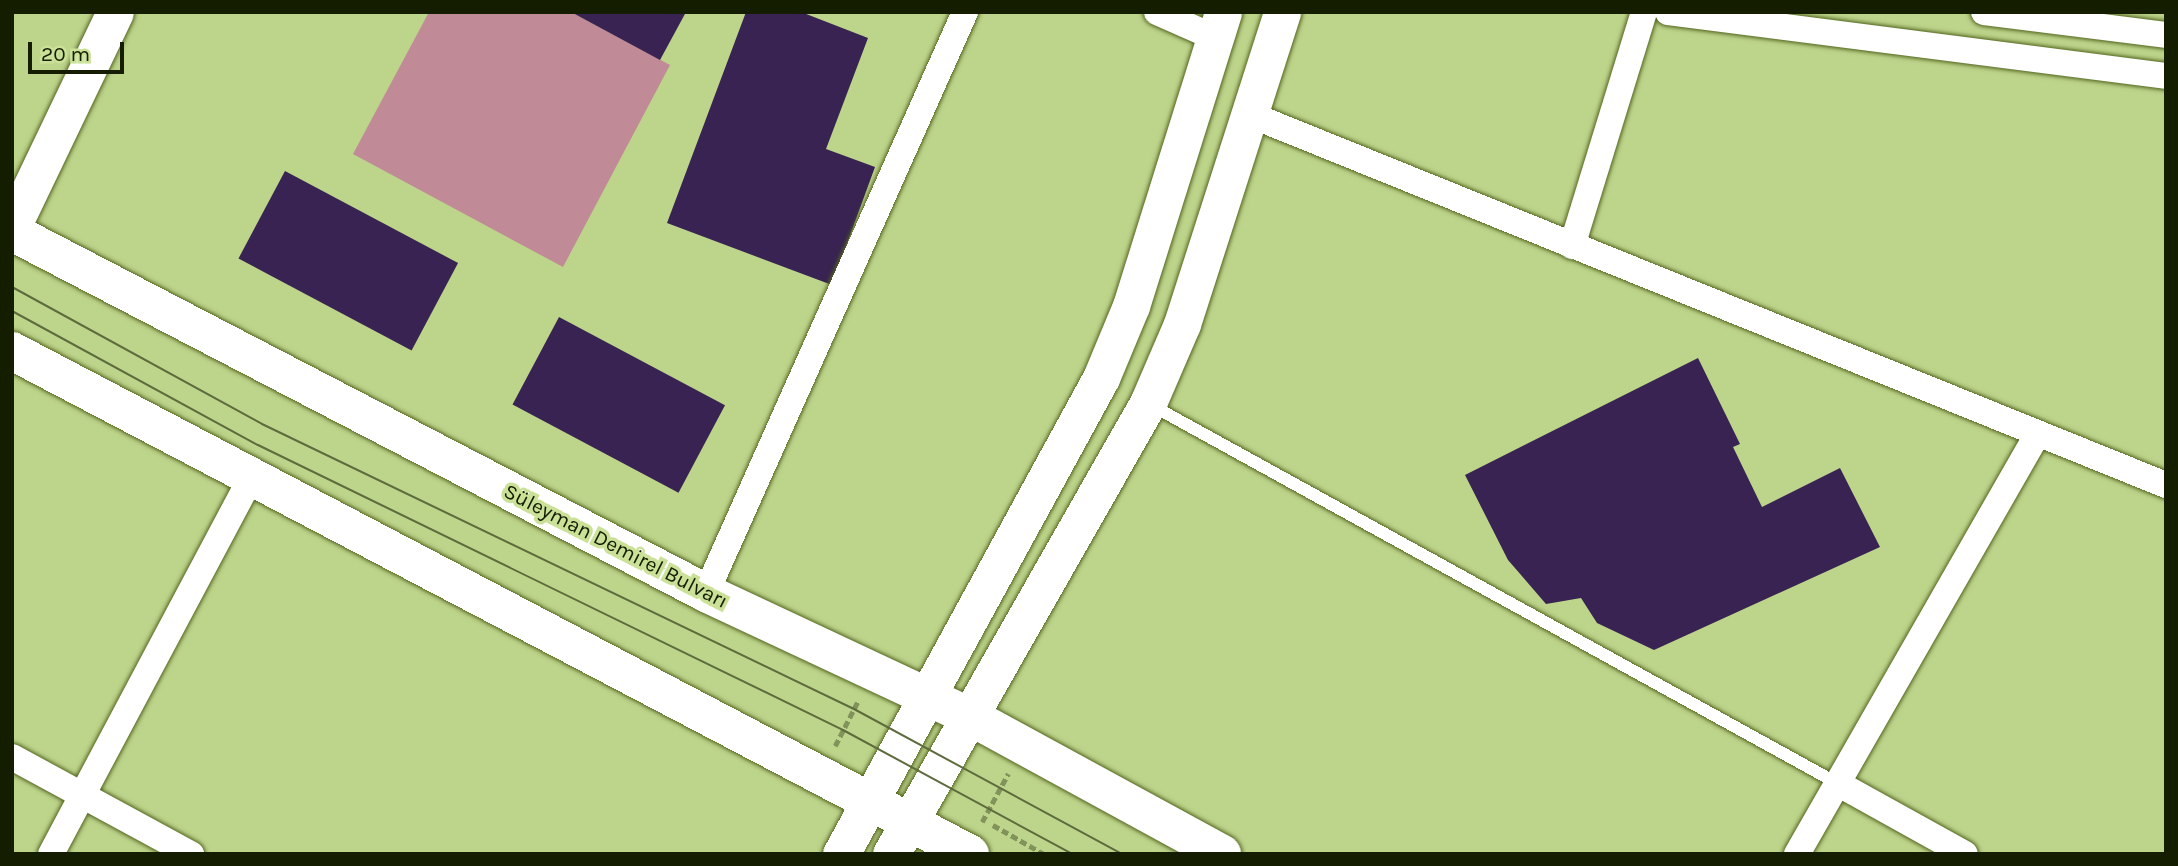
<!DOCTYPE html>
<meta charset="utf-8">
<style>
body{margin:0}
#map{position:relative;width:2178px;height:866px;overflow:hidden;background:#bdd48b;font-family:Karla,sans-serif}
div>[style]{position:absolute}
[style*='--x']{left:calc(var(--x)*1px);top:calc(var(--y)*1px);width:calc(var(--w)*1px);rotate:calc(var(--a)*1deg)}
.green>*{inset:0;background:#c08a97}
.building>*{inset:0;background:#382352;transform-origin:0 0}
.path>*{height:4.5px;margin-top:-2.25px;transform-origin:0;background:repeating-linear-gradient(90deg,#81935a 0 7px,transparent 0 10.5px)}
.roads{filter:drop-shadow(0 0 2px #54661f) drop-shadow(0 0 2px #54661f)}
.lane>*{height:12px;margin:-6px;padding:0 6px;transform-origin:6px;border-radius:6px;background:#fff}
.street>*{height:26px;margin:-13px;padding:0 13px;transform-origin:13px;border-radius:13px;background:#fff}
.secondary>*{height:37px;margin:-18.5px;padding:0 18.5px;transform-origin:18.5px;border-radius:18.5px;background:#fff}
.primary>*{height:38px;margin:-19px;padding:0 19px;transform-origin:19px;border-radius:19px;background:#fff}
.tram>*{height:2px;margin:-1px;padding:0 1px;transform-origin:1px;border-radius:1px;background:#5e6c3d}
span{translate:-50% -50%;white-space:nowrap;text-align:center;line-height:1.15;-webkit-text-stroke:7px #cae197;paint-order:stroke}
.street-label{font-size:21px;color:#151d01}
.frame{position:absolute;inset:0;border:14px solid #151d01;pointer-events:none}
.scale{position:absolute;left:28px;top:42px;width:96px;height:32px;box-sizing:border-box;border:4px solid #151d01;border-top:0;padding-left:9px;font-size:21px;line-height:24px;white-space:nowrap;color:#151d01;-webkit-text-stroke:5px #cae197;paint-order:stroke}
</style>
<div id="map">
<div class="green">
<i style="clip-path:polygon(429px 12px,571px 12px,670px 65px,563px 267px,353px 154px)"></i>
</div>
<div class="building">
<i style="clip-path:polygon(571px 12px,686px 12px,660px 60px)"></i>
<i style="clip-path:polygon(746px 12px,801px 12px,868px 38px,826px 149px,875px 167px,832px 285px,667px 223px)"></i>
<i style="left:285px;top:171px;width:196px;height:99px;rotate:28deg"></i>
<i style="left:559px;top:317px;width:188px;height:99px;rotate:28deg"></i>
<i style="clip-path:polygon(1698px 358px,1740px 444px,1733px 447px,1762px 507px,1840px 468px,1880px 547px,1654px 650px,1597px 623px,1581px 598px,1546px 604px,1508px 560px,1465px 475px)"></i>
</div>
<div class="path">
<i style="--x:835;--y:746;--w:51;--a:-62.9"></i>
<i style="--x:982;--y:822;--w:55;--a:-61.6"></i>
<i style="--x:993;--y:825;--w:59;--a:29.6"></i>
</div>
<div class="roads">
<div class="lane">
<i style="--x:1151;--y:405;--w:783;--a:28.86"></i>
</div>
<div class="street">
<i style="--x:1157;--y:12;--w:64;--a:23.8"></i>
<i style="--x:1668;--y:12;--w:502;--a:7.32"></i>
<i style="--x:1984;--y:12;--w:183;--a:7.2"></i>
<i style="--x:1251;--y:115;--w:987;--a:22.02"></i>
<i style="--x:1572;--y:246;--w:245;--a:-72.9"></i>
<i style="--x:706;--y:593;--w:636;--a:-65.97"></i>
<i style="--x:12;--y:757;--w:204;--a:28.5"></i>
<i style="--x:1837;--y:783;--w:146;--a:29"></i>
<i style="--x:51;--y:854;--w:424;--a:-62"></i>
<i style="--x:1797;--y:854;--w:483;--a:-60.2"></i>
</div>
<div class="secondary">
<i style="--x:12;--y:227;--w:238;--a:-64.4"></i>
<i style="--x:841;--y:854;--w:542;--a:-61.36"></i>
<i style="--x:1101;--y:378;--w:78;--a:-67.4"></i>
<i style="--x:1131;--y:306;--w:308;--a:-72.6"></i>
<i style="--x:891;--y:854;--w:519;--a:-60.32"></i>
<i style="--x:1148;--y:403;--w:86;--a:-66.7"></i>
<i style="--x:1182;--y:324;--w:328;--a:-72.2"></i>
</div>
<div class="primary">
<i style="--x:12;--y:232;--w:782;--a:27.48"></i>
<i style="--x:706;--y:593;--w:293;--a:25.1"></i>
<i style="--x:971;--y:717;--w:286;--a:28.6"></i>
<i style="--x:12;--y:351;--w:1082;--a:27.7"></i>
</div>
</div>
<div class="tram">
<i style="--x:12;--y:287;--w:285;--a:28.7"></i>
<i style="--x:262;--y:424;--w:657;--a:25.71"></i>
<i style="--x:854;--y:709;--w:305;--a:28.4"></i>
<i style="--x:12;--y:311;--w:280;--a:28.6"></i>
<i style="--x:258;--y:445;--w:651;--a:25.97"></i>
<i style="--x:843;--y:730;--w:260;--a:28.4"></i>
</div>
<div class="street-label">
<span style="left:616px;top:546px;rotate:27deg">Süleyman Demirel Bulvarı</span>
</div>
<div class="frame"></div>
<div class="scale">20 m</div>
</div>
